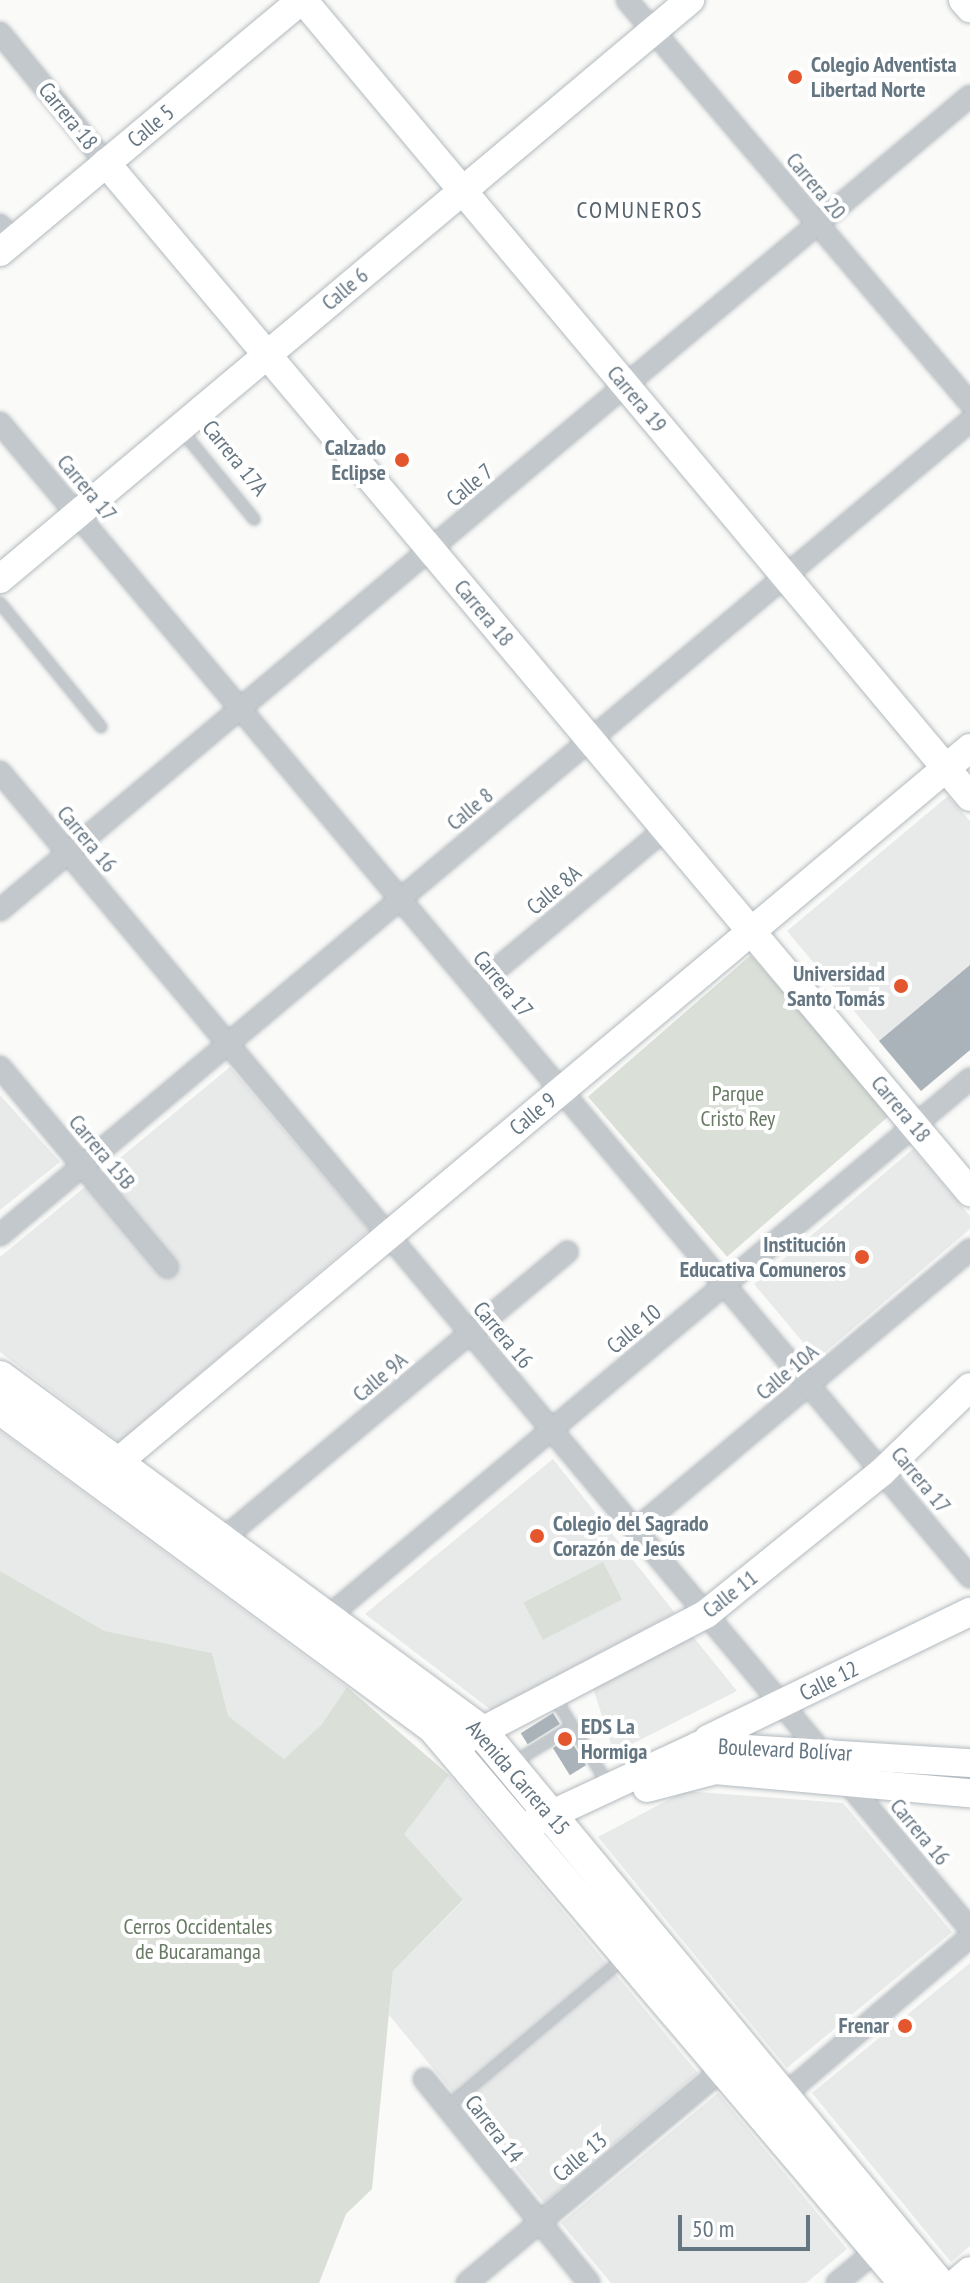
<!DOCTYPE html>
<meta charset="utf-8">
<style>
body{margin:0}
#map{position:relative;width:970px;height:2283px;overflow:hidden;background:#fafaf8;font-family:"PT Sans Narrow",sans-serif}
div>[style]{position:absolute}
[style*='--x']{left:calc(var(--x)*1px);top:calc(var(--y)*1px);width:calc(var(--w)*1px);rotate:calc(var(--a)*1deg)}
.built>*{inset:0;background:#e8e9e9}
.green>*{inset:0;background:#dadfd7;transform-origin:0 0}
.building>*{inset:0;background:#aab3b9;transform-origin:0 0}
.roads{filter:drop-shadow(0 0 2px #b3babf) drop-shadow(0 0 2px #b3babf)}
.lane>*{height:10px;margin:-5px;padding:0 5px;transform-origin:5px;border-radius:5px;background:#c3c8cc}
.street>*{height:20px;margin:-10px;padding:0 10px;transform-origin:10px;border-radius:10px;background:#c3c8cc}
.secondary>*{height:28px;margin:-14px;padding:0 14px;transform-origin:14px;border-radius:14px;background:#fff}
.primary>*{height:32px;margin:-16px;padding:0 16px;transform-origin:16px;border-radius:16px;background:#fff}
.dots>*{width:22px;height:22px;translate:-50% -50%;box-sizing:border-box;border:4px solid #fff;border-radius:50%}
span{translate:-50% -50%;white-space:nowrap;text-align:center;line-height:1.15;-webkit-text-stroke:8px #fff;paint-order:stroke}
.poi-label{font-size:22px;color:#657683;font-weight:700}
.left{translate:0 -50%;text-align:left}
.right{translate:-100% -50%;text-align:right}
.street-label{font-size:22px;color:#657683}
.park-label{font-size:22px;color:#687a64}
.neighbourhood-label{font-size:24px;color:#57646e;letter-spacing:2px}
.scale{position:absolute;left:678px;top:2215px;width:132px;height:36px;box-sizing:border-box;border:4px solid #657683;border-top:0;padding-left:10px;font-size:24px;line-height:28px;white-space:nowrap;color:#657683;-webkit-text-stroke:6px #fff;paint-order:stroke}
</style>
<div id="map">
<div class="built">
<i style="clip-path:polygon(948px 796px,970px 821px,970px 1050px,921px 1091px,787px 931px)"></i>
<i style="clip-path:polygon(230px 1067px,369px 1230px,119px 1442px,0 1352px,0 1257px)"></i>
<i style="clip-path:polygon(0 1095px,60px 1162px,0 1210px)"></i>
<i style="clip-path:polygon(913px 1149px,970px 1216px,970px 1229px,817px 1359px,754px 1284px)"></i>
<i style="clip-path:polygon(0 1431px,347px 1687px,321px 1725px,284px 1759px,227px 1716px,212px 1653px,105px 1631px,0 1571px)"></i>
<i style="clip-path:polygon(553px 1459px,675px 1613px,491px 1710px,365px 1614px)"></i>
<i style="clip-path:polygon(691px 1634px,737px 1691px,614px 1753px,592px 1685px)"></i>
<i style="clip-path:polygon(449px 1775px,698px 2073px,544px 2203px,389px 2015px,393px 1971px,463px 1901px,403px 1834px)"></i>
<i style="clip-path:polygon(685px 1791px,843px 1803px,952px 1932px,787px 2068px,598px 1837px)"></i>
<i style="clip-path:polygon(970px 1963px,970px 2246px,951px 2262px,812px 2093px)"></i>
<i style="clip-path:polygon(718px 2093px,847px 2249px,806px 2283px,611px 2283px,561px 2223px)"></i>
</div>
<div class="green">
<i style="left:751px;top:955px;width:212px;height:216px;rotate:49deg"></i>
<i style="left:603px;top:1562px;width:42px;height:89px;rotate:63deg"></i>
<i style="clip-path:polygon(0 1571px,105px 1631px,212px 1653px,228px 1716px,284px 1759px,321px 1725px,347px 1687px,449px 1775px,404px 1834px,463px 1900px,393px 1971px,372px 2189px,346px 2214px,319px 2283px,0 2283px)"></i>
</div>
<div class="building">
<i style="clip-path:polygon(970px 965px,970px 1050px,921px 1091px,879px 1041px)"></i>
<i style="left:553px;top:1713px;width:13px;height:38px;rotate:58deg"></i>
<i style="left:569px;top:1738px;width:32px;height:19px;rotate:58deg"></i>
</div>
<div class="roads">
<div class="lane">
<i style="--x:182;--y:431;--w:114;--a:50.7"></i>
<i style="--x:0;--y:603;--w:160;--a:50.8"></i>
<i style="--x:553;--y:1695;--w:105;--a:58.3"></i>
<i style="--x:513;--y:1763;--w:70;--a:-31.7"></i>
<i style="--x:447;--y:2107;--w:231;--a:-40.1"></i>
</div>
<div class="street">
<i style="--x:627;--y:0;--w:529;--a:49.6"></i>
<i style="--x:0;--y:33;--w:168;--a:50.8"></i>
<i style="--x:0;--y:225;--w:21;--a:51"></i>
<i style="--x:0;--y:423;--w:1508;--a:49.95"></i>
<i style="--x:0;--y:772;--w:1510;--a:50.02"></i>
<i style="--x:0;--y:910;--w:1266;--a:-40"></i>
<i style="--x:475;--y:987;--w:247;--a:-39.7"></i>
<i style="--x:0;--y:1067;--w:261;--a:50.1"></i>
<i style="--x:0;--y:1235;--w:1266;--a:-40"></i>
<i style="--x:635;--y:1530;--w:437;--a:-39.9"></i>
<i style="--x:224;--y:1538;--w:447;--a:-39.8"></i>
<i style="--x:330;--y:1615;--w:835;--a:-39.95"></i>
<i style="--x:424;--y:2079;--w:262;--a:51"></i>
<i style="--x:782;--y:2097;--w:247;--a:-40.4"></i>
<i style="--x:467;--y:2283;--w:335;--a:-39.9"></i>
<i style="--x:837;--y:2283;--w:52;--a:-39.5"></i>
</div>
<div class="secondary">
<i style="--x:303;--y:0;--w:1039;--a:50.07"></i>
<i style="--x:963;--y:0;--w:11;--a:49"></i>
<i style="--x:106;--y:163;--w:1344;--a:49.98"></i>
<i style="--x:0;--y:252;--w:393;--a:-39.9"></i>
<i style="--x:0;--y:579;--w:901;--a:-40"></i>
<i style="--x:100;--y:1477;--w:1135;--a:-39.96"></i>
<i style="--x:708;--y:1739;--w:291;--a:-25.9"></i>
<i style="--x:463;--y:1741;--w:274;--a:-27.6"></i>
<i style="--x:706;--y:1614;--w:226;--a:-38.9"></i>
<i style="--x:882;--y:1472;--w:122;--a:-44"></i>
<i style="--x:647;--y:1788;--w:70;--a:-14.8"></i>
<i style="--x:715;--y:1770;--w:256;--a:5.2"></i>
<i style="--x:533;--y:1823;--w:182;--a:-25"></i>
<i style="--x:698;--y:1746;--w:273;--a:3.6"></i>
<i style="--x:956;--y:2283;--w:18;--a:-41"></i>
</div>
<div class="primary">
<i style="--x:0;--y:1377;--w:597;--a:36.35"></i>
<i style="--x:481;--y:1731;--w:717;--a:50.38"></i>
<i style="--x:0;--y:1408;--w:538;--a:36.38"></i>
<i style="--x:433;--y:1727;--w:729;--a:49.67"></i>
</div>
</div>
<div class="dots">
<i style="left:795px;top:77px;background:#e4572e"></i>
<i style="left:402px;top:460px;background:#e4572e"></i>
<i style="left:901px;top:986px;background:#e4572e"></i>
<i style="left:862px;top:1257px;background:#e4572e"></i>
<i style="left:537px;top:1536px;background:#e4572e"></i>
<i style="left:565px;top:1739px;background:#e4572e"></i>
<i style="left:905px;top:2026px;background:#e4572e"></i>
</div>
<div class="poi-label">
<span class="left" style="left:811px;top:77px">Colegio Adventista<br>Libertad Norte</span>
<span class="right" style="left:386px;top:460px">Calzado<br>Eclipse</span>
<span class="right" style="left:885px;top:986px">Universidad<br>Santo Tomás</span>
<span class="right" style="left:846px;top:1257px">Institución<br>Educativa Comuneros</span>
<span class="left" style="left:553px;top:1536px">Colegio del Sagrado<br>Corazón de Jesús</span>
<span class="left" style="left:581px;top:1739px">EDS La<br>Hormiga</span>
<span class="right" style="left:889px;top:2026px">Frenar</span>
</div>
<div class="street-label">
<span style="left:68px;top:116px;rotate:51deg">Carrera 18</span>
<span style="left:151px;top:126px;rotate:-40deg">Calle 5</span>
<span style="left:816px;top:186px;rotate:50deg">Carrera 20</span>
<span style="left:345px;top:289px;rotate:-40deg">Calle 6</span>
<span style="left:637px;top:399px;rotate:50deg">Carrera 19</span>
<span style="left:235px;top:458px;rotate:51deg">Carrera 17A</span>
<span style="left:470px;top:485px;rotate:-40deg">Calle 7</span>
<span style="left:87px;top:488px;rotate:50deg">Carrera 17</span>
<span style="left:484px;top:613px;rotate:50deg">Carrera 18</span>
<span style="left:470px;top:809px;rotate:-40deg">Calle 8</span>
<span style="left:87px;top:839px;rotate:50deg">Carrera 16</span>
<span style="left:554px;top:890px;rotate:-40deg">Calle 8A</span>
<span style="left:503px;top:984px;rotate:50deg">Carrera 17</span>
<span style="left:901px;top:1109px;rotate:50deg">Carrera 18</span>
<span style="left:533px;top:1114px;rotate:-40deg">Calle 9</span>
<span style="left:102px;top:1152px;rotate:50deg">Carrera 15B</span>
<span style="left:634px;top:1329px;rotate:-40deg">Calle 10</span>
<span style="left:503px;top:1335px;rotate:50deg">Carrera 16</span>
<span style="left:787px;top:1372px;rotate:-40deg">Calle 10A</span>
<span style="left:380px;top:1377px;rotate:-40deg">Calle 9A</span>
<span style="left:921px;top:1480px;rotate:50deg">Carrera 17</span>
<span style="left:730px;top:1594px;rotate:-38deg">Calle 11</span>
<span style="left:829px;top:1681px;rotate:-26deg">Calle 12</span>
<span style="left:785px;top:1750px;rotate:3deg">Boulevard Bolívar</span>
<span style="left:518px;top:1778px;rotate:49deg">Avenida Carrera 15</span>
<span style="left:920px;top:1832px;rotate:50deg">Carrera 16</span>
<span style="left:494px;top:2129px;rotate:52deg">Carrera 14</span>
<span style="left:580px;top:2157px;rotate:-40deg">Calle 13</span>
</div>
<div class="park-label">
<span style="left:738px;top:1106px">Parque<br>Cristo Rey</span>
<span style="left:198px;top:1939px">Cerros Occidentales<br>de Bucaramanga</span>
</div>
<div class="neighbourhood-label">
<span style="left:640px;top:210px">COMUNEROS</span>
</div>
<div class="scale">50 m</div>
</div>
